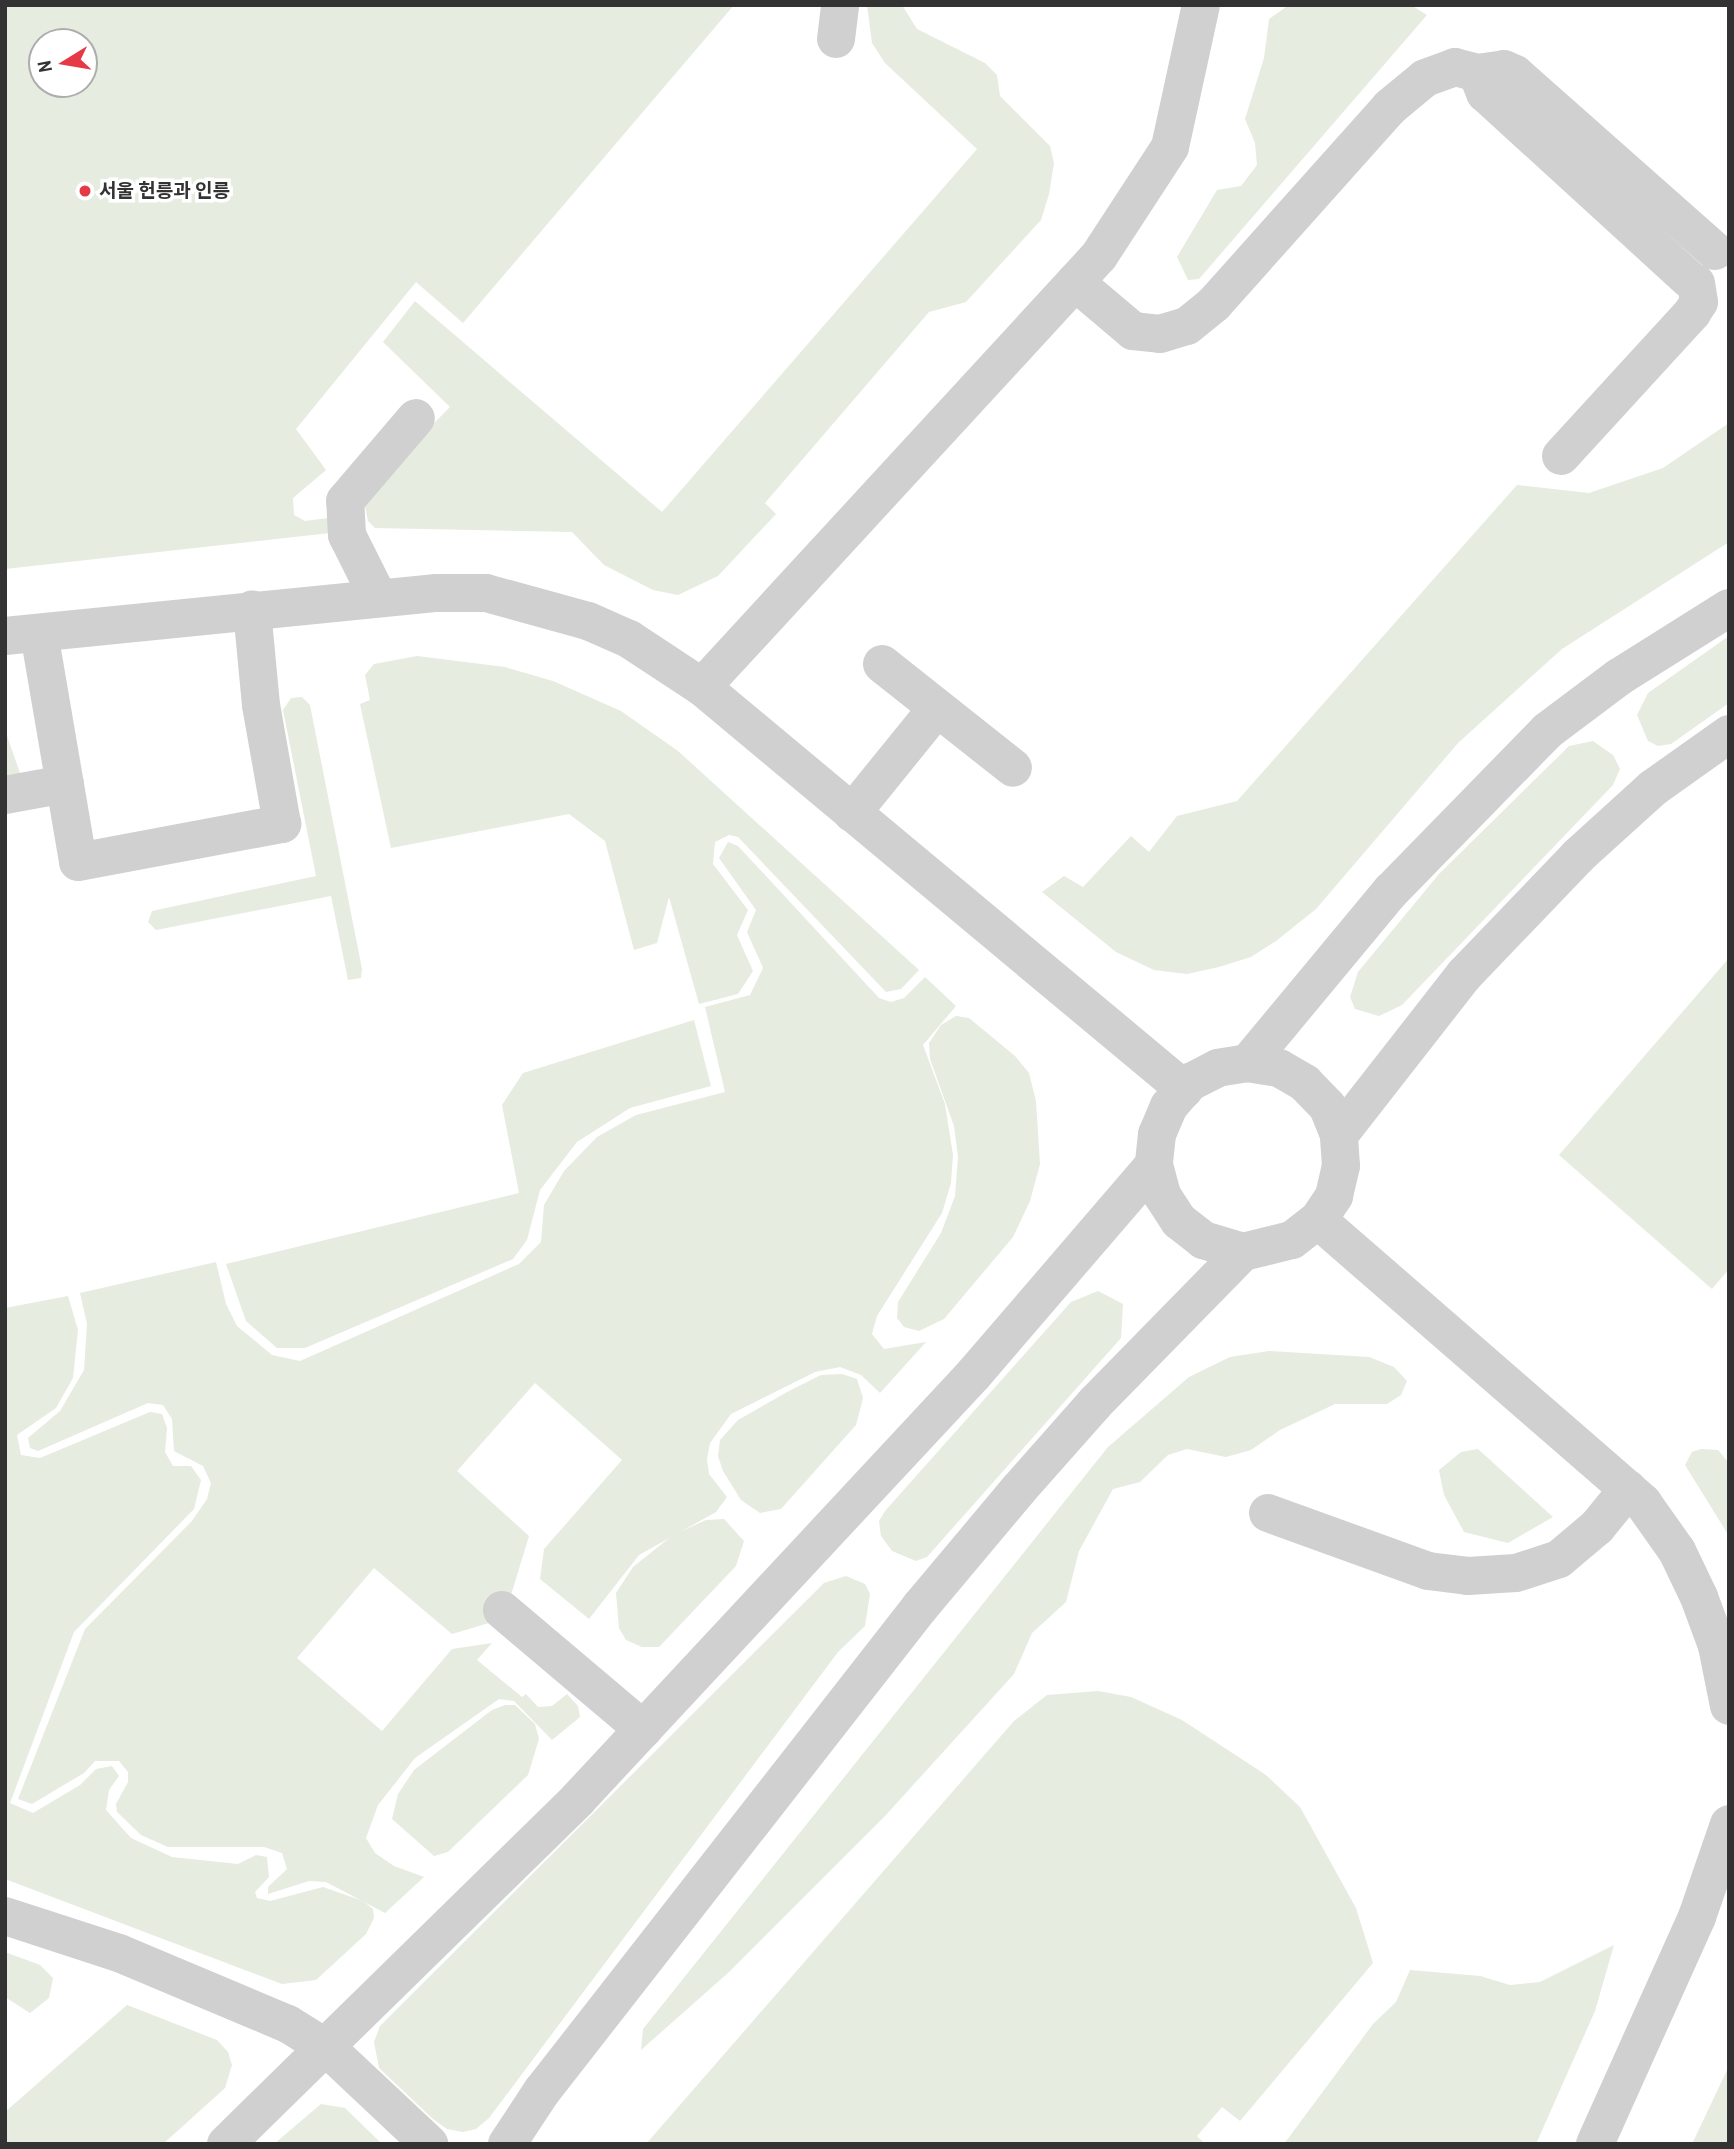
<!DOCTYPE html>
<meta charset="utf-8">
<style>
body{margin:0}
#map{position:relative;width:1734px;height:2149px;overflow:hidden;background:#fff;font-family:"Archivo Narrow","Noto Sans KR",sans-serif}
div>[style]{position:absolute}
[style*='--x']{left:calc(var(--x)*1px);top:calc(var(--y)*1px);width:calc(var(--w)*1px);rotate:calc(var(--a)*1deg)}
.green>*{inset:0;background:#e6ecdf}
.minor>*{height:38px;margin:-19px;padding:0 19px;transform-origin:19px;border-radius:19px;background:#d0d0d0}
.dots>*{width:19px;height:19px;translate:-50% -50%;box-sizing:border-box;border:4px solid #fff;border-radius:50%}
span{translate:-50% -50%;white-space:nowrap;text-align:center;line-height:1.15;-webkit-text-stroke:7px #fff;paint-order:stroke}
.poi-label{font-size:19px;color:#333;font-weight:700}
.left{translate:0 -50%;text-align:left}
.frame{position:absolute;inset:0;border:7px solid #333;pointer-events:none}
.north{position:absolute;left:28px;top:28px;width:70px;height:70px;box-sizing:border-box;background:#fff;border:2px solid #adadad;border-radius:50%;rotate:259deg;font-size:19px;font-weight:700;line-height:28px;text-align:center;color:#333}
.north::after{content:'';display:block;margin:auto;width:24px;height:32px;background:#e63946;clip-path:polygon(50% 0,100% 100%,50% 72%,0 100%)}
</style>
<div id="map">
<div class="green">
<i style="clip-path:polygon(evenodd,5px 5px,734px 5px,463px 323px,416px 282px,296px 429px,326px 470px,293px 498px,294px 515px,305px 521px,328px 518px,330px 533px,5px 569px,5px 5px,42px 42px,84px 42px,84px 84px,42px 84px,42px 42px)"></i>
<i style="clip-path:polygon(867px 5px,902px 5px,917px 29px,985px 63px,997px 75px,1000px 96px,1050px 146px,1054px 163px,1049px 194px,1041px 220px,966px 302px,929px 312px,765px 503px,776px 514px,718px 576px,678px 595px,653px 590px,604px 565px,572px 532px,375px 528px,368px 521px,364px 502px,373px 485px,450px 407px,383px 342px,415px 301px,662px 512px,977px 149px,885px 63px,872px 43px)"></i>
<i style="clip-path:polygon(1289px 5px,1411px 5px,1427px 15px,1199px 279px,1188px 280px,1177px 257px,1217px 190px,1241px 186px,1257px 165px,1255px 143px,1245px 119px,1264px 58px,1269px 19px)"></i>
<i style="clip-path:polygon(1729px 423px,1729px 542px,1562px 649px,1458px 743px,1316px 909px,1276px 941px,1251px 957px,1219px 967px,1187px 974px,1154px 970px,1116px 952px,1042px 892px,1064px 876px,1083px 887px,1131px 836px,1149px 852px,1177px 816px,1237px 801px,1517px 485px,1589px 493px,1663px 468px)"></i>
<i style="clip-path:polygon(1729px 636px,1729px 703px,1671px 744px,1658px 746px,1648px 741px,1637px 715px,1648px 693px)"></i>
<i style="clip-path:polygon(417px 656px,505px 667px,553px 681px,621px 711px,678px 751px,919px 970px,901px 989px,886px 992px,738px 837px,729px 835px,715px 842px,713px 864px,748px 910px,737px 935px,753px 971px,738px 994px,699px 1004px,669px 897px,657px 943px,634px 950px,605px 841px,569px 814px,391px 848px,360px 704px,370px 700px,365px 675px,374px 664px)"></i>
<i style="clip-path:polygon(302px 697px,310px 705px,362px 969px,361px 978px,348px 980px,331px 896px,156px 930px,148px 922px,152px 911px,316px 876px,283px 710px,291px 698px)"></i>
<i style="clip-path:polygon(5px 730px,21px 776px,5px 779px)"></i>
<i style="clip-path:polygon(1593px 741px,1613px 755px,1620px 769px,1613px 785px,1402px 1005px,1379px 1016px,1355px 1009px,1350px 997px,1358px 972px,1439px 874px,1569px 746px)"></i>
<i style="clip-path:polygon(728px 842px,738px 846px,879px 998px,891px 1002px,904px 998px,925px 977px,956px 1006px,923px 1045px,945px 1104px,953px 1155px,951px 1183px,942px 1213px,877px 1316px,872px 1334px,884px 1349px,926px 1342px,880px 1393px,861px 1375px,840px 1367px,815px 1372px,731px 1414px,710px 1443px,707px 1459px,709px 1474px,727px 1497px,716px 1512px,639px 1555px,589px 1619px,540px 1579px,544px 1549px,622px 1460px,535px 1383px,457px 1471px,529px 1536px,511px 1595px,489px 1623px,452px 1634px,374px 1568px,297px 1658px,382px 1731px,452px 1649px,492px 1643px,477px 1660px,522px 1697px,526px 1694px,538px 1707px,552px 1706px,567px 1694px,578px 1706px,580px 1717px,552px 1740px,514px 1701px,499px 1699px,415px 1758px,378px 1805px,366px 1838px,375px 1853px,394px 1866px,424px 1877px,385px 1913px,326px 1882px,309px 1881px,268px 1894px,268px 1887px,287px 1869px,282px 1853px,264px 1847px,168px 1847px,141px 1835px,117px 1812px,116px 1804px,128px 1782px,128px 1772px,119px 1761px,95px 1761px,84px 1773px,32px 1804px,18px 1799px,85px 1629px,192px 1521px,207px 1499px,211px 1483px,203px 1466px,174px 1451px,172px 1419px,163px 1405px,148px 1403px,38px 1451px,30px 1448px,28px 1438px,60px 1411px,84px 1370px,87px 1324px,80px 1293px,216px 1262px,226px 1304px,237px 1326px,272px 1355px,300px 1361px,519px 1264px,541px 1242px,544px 1205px,564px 1171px,597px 1137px,636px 1115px,725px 1092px,705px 1007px,750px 995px,763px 968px,747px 932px,756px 910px,719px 858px)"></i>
<i style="clip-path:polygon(1729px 958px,1729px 1269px,1712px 1289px,1559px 1155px)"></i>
<i style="clip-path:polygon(956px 1016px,969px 1018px,1015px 1056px,1029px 1073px,1036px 1101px,1040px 1164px,1030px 1201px,1013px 1237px,944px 1319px,919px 1331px,904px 1327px,897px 1318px,898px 1302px,941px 1233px,955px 1196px,958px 1157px,954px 1126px,930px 1059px,929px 1043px,941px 1025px)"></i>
<i style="clip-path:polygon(694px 1020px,711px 1086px,630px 1108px,577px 1142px,540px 1190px,527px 1240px,513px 1259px,305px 1348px,277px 1348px,246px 1321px,226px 1264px,519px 1193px,502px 1105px,523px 1073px)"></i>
<i style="clip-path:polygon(1098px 1291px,1123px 1304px,1121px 1338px,927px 1557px,916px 1561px,892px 1551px,881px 1536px,879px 1521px,885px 1511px,1071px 1302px)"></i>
<i style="clip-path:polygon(68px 1296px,78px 1330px,73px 1378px,56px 1408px,17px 1435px,21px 1455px,40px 1458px,150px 1412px,162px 1414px,167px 1428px,165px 1452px,173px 1466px,191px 1466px,201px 1480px,194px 1509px,74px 1632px,10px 1803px,33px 1813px,80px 1785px,96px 1769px,112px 1766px,119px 1776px,109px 1790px,106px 1810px,131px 1838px,172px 1857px,238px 1864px,256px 1855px,267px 1857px,269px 1877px,255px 1892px,257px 1898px,270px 1901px,323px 1887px,363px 1901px,373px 1909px,374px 1918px,366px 1934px,316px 1980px,282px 1984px,5px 1879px,5px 1308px)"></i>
<i style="clip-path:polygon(1269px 1351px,1369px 1357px,1394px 1367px,1407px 1381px,1401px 1395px,1387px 1404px,1335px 1404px,1280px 1430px,1251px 1450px,1226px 1457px,1187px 1449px,1168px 1455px,1140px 1482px,1113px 1489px,1079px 1551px,1066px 1602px,1032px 1633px,1014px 1674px,885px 1816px,729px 1972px,641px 2050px,643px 2029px,1108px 1447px,1189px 1377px,1230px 1357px)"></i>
<i style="clip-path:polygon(842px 1374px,857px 1379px,863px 1398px,856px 1425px,781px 1509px,760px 1513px,741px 1500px,723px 1471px,718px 1456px,720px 1440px,738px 1420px,789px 1391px,821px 1375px)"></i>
<i style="clip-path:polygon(1478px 1449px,1553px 1517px,1508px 1543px,1464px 1532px,1444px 1495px,1439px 1470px,1461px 1452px)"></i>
<i style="clip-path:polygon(1701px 1449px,1718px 1450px,1729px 1463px,1729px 1536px,1685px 1465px,1692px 1452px)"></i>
<i style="clip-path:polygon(724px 1519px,744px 1541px,736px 1566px,659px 1647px,642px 1647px,626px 1640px,619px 1628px,616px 1593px,633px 1567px,673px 1535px,706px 1520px)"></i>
<i style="clip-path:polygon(846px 1576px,865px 1584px,870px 1594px,865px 1626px,838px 1652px,489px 2118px,476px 2129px,463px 2132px,447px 2129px,433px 2119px,379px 2068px,374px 2042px,380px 2026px,824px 1583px)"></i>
<i style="clip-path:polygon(1098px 1691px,1131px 1697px,1182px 1720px,1266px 1775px,1300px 1807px,1356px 1908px,1373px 1963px,1240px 2121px,1222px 2107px,1197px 2136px,1205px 2144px,646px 2144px,1014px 1721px,1047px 1695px)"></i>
<i style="clip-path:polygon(505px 1705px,515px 1705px,535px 1724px,539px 1739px,528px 1775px,448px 1852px,434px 1856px,392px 1819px,398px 1794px,414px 1770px,492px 1710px)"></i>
<i style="clip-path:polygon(1614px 1945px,1595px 2011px,1536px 2144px,1284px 2144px,1373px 2024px,1396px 2002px,1410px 1970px,1480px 1976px,1510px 1985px,1540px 1982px)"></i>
<i style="clip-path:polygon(5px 1952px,40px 1965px,53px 1978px,49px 1998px,30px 2013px,5px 1997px)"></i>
<i style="clip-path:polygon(127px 2005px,217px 2040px,228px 2052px,232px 2065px,225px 2088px,163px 2144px,5px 2144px,5px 2112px)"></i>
<i style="clip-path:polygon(1729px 2066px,1729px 2144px,1692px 2144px)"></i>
<i style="clip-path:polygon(321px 2104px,345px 2108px,382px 2144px,274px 2144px)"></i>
</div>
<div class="minor">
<i style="--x:836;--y:39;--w:34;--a:-83"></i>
<i style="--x:1477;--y:73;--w:22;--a:68"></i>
<i style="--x:1485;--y:93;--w:276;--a:42.4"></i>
<i style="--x:1075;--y:282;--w:76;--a:40.2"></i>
<i style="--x:1133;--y:331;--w:27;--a:6"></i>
<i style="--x:1160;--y:334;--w:28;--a:-17"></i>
<i style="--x:1187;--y:326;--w:35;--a:-39"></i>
<i style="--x:1214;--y:304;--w:264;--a:-48.2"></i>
<i style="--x:1390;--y:107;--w:45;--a:-39.6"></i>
<i style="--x:1425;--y:78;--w:32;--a:-20"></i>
<i style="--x:1455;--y:67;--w:23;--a:15"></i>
<i style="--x:1477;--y:73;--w:27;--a:-8"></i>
<i style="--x:1504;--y:69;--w:12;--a:24"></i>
<i style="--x:1515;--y:74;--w:267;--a:41.5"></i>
<i style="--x:1561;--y:456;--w:194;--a:-47.5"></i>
<i style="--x:1692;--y:313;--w:13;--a:-58"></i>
<i style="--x:1699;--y:302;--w:19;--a:-99"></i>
<i style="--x:378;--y:597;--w:69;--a:-116.6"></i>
<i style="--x:347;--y:535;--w:34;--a:-93"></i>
<i style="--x:345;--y:501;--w:109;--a:-49.5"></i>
<i style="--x:39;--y:633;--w:232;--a:80.3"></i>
<i style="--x:78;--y:862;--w:208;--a:-10.6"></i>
<i style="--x:282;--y:824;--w:121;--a:-100"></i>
<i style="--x:261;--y:705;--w:96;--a:-95.4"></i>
<i style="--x:5;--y:636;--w:434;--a:-5.7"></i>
<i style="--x:437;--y:593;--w:49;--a:0"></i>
<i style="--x:486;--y:593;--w:106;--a:15.4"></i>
<i style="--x:588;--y:621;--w:45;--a:23.7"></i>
<i style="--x:629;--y:639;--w:87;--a:33.3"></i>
<i style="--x:702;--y:687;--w:628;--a:39.83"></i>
<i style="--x:882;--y:664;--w:167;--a:38.4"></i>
<i style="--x:702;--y:687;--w:586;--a:-47.35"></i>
<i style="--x:1099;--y:256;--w:130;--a:-56.9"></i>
<i style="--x:1170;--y:147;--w:145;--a:-77.7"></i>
<i style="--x:5;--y:795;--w:61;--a:-10.4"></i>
<i style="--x:852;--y:813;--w:135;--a:-51"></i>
<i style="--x:1248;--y:1063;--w:224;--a:-50.3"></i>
<i style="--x:1391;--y:891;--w:223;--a:-45.7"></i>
<i style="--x:1547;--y:731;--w:90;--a:-36.9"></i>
<i style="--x:1619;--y:677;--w:130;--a:-32.1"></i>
<i style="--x:1339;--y:1135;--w:204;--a:-52"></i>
<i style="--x:1465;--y:974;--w:163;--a:-46.2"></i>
<i style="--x:1578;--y:856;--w:101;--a:-42.2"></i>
<i style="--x:1653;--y:788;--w:93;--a:-35.4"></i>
<i style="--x:1318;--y:1220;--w:431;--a:41"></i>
<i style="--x:1643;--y:1503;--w:59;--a:54.7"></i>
<i style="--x:1677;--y:1551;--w:51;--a:64.4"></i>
<i style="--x:1699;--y:1597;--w:52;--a:69.8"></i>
<i style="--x:1717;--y:1646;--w:61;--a:78.7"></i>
<i style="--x:1268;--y:1513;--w:170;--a:19.9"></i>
<i style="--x:1428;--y:1571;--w:40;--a:7.1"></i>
<i style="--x:1468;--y:1576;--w:48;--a:-3.6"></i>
<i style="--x:1516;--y:1573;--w:45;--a:-18"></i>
<i style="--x:1559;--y:1559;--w:50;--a:-40.1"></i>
<i style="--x:1597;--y:1527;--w:49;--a:-50.8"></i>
<i style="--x:502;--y:1610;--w:185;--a:40.2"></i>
<i style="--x:5;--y:1916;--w:120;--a:18"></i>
<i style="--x:119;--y:1953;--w:183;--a:22.8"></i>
<i style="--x:288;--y:2024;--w:47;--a:32"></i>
<i style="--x:328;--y:2049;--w:139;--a:43.2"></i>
<i style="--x:226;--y:2144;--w:493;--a:-44.4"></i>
<i style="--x:578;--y:1799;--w:581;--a:-47.02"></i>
<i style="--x:974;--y:1374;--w:276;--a:-49.3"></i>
<i style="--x:507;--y:2144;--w:64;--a:-56.6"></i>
<i style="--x:542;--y:2091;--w:614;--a:-52.01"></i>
<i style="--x:920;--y:1607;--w:154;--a:-50"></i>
<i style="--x:1019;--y:1489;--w:115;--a:-48.5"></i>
<i style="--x:1095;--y:1403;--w:211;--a:-45.6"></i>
<i style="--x:1243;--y:1252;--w:50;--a:-13.8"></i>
<i style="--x:1292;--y:1240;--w:33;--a:-38"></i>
<i style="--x:1318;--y:1220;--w:29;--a:-56"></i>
<i style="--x:1334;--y:1196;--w:31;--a:-77"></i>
<i style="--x:1341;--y:1166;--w:31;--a:-94"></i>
<i style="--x:1339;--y:1135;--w:31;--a:-112"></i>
<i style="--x:1327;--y:1106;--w:32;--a:-134"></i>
<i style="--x:1305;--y:1083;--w:30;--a:-150"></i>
<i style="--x:1279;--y:1068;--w:31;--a:-171"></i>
<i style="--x:1248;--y:1063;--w:30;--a:171"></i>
<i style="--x:1218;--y:1068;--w:31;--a:153"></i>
<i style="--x:1190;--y:1082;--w:32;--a:131"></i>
<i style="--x:1169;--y:1106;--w:30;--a:113"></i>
<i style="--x:1157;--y:1134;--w:31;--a:96"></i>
<i style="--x:1154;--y:1165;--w:31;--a:75"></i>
<i style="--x:1162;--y:1195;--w:31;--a:57"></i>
<i style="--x:1179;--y:1221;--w:31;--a:38"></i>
<i style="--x:1203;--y:1240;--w:42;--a:16.7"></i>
<i style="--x:1595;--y:2144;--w:249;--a:-65.8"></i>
<i style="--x:1697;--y:1917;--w:98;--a:-71"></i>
</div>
<div class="dots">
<i style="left:85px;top:191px;background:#e63946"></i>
</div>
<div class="poi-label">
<span class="left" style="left:99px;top:191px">서울 헌릉과 인릉</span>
</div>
<div class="frame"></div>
<div class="north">N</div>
</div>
